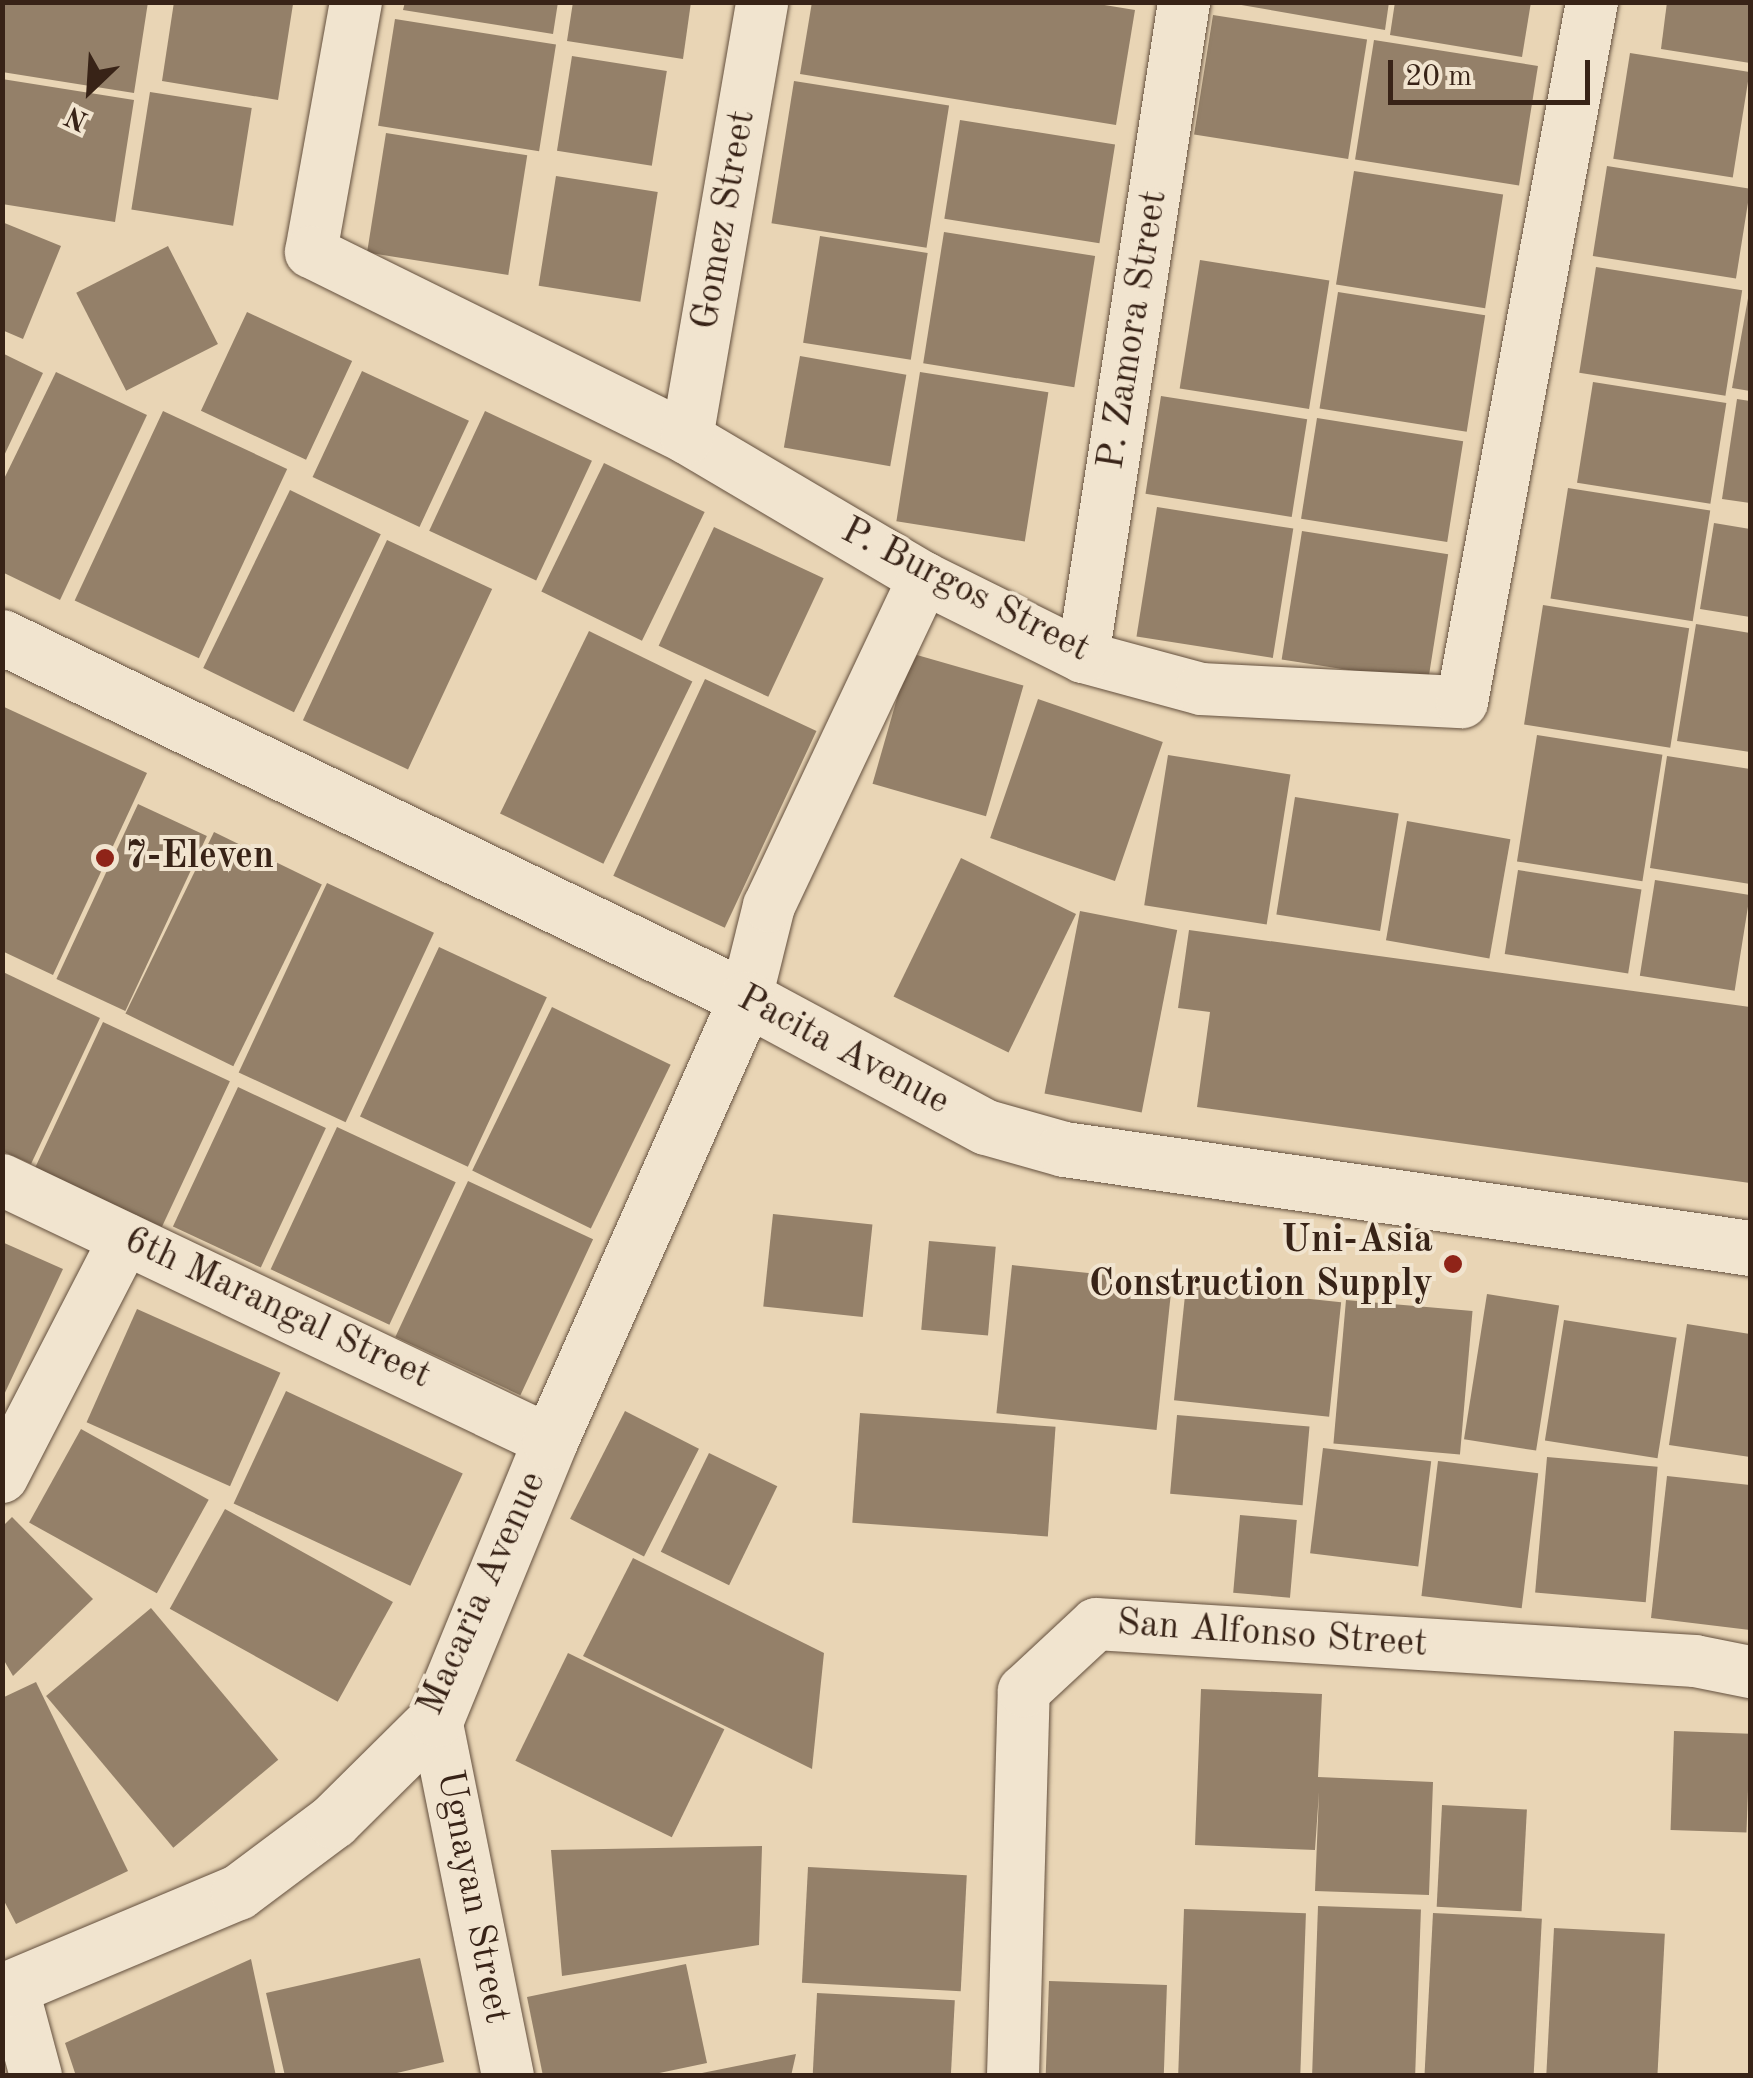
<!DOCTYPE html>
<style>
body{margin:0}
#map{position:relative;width:1753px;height:2078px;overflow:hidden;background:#e9d5b5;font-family:"Old Standard TT",serif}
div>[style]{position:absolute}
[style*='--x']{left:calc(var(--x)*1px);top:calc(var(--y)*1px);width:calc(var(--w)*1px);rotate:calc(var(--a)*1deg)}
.building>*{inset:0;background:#948069;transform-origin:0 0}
.roads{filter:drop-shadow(0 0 2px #64503e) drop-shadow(0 0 2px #64503e)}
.street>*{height:52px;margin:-26px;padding:0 26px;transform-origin:26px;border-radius:26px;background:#f1e4cf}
.secondary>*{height:55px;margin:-27.5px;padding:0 27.5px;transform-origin:27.5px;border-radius:27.5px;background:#f1e4cf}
.dots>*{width:28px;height:28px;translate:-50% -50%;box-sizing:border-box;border:5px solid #f1e4cf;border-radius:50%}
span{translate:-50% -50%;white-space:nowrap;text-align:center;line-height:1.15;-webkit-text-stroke:8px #f1e4cf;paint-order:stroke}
.street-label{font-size:38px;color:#382317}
.poi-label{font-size:38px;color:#382317;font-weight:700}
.left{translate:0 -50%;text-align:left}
.right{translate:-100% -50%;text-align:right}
.frame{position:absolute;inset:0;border:5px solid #382317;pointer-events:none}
.north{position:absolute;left:40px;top:40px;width:100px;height:100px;-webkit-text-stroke:8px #f1e4cf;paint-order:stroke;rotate:205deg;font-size:28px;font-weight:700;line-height:40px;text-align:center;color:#382317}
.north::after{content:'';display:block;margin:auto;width:35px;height:45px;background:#382317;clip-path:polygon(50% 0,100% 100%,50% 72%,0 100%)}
.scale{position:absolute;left:1388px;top:60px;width:202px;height:45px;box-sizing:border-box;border:5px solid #382317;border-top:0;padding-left:12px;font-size:30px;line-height:35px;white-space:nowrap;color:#382317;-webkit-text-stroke:8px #f1e4cf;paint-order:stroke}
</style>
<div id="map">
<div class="building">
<i style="clip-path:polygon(2px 2px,148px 2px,134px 93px,2px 72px)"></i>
<i style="clip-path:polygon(174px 2px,293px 4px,278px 100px,162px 81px)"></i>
<i style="clip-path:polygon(405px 2px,558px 2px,553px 34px,403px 10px)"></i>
<i style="clip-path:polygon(573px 2px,691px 2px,683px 59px,567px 41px)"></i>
<i style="clip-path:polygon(812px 2px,1086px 2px,1135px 10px,1116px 125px,800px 74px)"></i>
<i style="clip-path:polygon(1224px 2px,1389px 2px,1385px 30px)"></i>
<i style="clip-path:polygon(1395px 2px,1531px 2px,1522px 57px,1390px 35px)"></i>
<i style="clip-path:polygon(1667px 2px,1750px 2px,1750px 63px,1661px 49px)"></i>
<i style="left:1213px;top:15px;width:156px;height:121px;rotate:9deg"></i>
<i style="left:395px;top:19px;width:163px;height:108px;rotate:9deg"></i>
<i style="left:1374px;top:40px;width:166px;height:121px;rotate:9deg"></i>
<i style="left:1630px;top:53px;width:121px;height:107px;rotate:9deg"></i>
<i style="left:572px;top:56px;width:96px;height:96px;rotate:9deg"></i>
<i style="clip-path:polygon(2px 79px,134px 100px,115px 222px,2px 204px)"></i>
<i style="left:794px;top:81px;width:157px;height:144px;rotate:9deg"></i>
<i style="left:150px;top:92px;width:103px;height:119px;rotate:9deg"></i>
<i style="left:960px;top:120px;width:157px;height:100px;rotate:9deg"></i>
<i style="left:386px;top:133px;width:143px;height:121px;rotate:9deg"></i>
<i style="left:1607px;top:166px;width:145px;height:91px;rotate:9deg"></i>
<i style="left:1354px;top:171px;width:151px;height:115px;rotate:9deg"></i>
<i style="left:556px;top:176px;width:103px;height:111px;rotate:9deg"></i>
<i style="clip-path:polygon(2px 222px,61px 246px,23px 339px,2px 330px)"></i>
<i style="left:944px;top:232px;width:153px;height:133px;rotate:9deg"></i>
<i style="left:820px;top:236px;width:109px;height:108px;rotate:9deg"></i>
<i style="left:168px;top:246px;width:110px;height:103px;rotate:63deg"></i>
<i style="left:1200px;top:260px;width:131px;height:130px;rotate:9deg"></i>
<i style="left:1596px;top:267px;width:148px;height:107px;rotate:9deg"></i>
<i style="clip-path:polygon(1750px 287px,1750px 391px,1732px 388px)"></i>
<i style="left:1338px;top:292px;width:149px;height:118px;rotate:9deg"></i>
<i style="left:247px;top:312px;width:116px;height:109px;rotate:25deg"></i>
<i style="clip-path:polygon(2px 353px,43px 373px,2px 460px)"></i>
<i style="left:800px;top:356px;width:108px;height:93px;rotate:10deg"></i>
<i style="left:362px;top:371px;width:118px;height:117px;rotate:25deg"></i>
<i style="clip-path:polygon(56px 372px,147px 415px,60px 600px,2px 572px,2px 483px)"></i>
<i style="left:920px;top:372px;width:130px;height:151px;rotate:9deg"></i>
<i style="left:1593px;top:382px;width:135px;height:102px;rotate:9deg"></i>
<i style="left:1161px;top:396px;width:148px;height:99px;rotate:9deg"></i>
<i style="clip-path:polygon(1737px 399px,1750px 401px,1750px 503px,1722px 499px)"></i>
<i style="left:163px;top:411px;width:137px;height:209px;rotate:25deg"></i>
<i style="left:485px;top:411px;width:118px;height:132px;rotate:25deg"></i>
<i style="left:1317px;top:418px;width:148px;height:102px;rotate:9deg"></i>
<i style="left:604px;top:463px;width:112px;height:143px;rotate:26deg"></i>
<i style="left:1568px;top:488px;width:144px;height:112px;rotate:9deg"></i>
<i style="left:290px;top:490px;width:101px;height:198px;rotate:26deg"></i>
<i style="left:1157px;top:507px;width:138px;height:131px;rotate:9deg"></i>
<i style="clip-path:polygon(1714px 523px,1750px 529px,1750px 617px,1700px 609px)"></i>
<i style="left:714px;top:527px;width:121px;height:131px;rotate:25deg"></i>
<i style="left:1302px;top:531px;width:148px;height:130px;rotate:9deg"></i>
<i style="left:387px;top:540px;width:116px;height:199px;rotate:25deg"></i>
<i style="left:1543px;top:605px;width:148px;height:121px;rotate:9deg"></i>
<i style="clip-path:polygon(1696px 624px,1750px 633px,1750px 752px,1677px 741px)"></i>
<i style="left:589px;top:631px;width:115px;height:203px;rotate:26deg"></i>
<i style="left:910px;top:653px;width:118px;height:136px;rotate:16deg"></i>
<i style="left:705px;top:679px;width:123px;height:217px;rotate:25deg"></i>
<i style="left:1038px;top:699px;width:132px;height:147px;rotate:19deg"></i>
<i style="clip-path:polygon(2px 706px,147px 773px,53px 975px,2px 951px)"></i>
<i style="left:1537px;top:735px;width:127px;height:128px;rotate:9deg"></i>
<i style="left:1168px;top:755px;width:124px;height:152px;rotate:9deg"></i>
<i style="clip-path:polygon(1667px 756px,1750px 769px,1750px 884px,1650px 868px)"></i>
<i style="left:1295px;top:797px;width:105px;height:119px;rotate:9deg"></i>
<i style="left:138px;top:804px;width:76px;height:193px;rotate:25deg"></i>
<i style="left:1407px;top:821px;width:105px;height:121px;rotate:10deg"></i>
<i style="left:214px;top:832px;width:120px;height:202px;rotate:26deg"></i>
<i style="left:961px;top:858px;width:128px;height:154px;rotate:26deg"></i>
<i style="left:1518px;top:870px;width:125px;height:85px;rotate:9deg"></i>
<i style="left:1655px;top:880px;width:96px;height:97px;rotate:9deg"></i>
<i style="left:327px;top:883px;width:118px;height:209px;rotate:25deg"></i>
<i style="left:1080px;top:911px;width:99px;height:186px;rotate:11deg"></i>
<i style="clip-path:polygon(1189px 930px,1750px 1007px,1750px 1183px,1197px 1107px,1210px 1012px,1178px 1008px)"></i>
<i style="left:439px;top:947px;width:119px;height:187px;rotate:25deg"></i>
<i style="clip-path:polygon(3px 972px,100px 1018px,31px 1164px,2px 1151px)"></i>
<i style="left:552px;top:1007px;width:132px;height:182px;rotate:26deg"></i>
<i style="left:103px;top:1022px;width:140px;height:161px;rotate:25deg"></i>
<i style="left:238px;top:1087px;width:97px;height:154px;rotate:25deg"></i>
<i style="left:337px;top:1127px;width:131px;height:157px;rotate:25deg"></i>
<i style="left:468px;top:1181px;width:138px;height:172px;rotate:25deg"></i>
<i style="left:773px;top:1214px;width:100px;height:93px;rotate:6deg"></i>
<i style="left:929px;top:1241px;width:67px;height:89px;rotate:5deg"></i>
<i style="clip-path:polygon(2px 1242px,63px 1269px,2px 1399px)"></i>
<i style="left:1012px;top:1265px;width:161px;height:149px;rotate:6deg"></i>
<i style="left:1186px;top:1286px;width:156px;height:115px;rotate:6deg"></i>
<i style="left:1487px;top:1294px;width:73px;height:147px;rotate:9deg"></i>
<i style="left:1346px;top:1300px;width:127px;height:144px;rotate:5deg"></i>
<i style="left:137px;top:1309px;width:157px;height:124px;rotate:24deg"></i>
<i style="left:1564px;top:1320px;width:114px;height:122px;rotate:9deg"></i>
<i style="clip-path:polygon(1687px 1324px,1750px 1334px,1750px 1457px,1669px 1445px)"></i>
<i style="left:286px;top:1391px;width:195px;height:124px;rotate:25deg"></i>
<i style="left:625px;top:1411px;width:83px;height:121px;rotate:27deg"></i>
<i style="left:860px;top:1413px;width:196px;height:110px;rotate:4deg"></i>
<i style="left:1177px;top:1415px;width:133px;height:79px;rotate:5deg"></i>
<i style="left:81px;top:1429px;width:146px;height:107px;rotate:29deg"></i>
<i style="left:1323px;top:1448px;width:109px;height:106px;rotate:7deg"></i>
<i style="left:709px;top:1453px;width:76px;height:110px;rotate:26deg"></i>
<i style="left:1547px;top:1457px;width:111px;height:136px;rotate:5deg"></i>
<i style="left:1438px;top:1461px;width:101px;height:136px;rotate:7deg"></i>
<i style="clip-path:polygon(1667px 1476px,1750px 1485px,1750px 1630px,1651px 1618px)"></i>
<i style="left:225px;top:1509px;width:192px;height:114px;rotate:29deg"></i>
<i style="left:1240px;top:1515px;width:57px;height:78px;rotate:5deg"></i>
<i style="clip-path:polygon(12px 1517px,93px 1599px,13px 1676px,2px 1657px,2px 1527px)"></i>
<i style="clip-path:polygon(633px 1558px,824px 1653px,812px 1769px,583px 1656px)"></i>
<i style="left:151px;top:1608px;width:198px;height:137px;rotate:50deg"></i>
<i style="left:568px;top:1653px;width:174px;height:120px;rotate:26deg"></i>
<i style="clip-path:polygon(36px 1682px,128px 1871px,16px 1924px,2px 1897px,2px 1698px)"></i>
<i style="clip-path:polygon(1201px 1689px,1322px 1694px,1318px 1777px,1433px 1782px,1429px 1895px,1315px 1891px,1319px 1792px,1315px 1850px,1195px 1845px)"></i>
<i style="left:1674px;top:1731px;width:76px;height:99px;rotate:2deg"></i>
<i style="left:1442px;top:1805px;width:85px;height:102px;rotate:3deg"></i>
<i style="clip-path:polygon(762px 1846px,759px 1945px,562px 1976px,551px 1850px)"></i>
<i style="left:808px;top:1867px;width:159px;height:116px;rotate:3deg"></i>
<i style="left:1318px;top:1906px;width:103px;height:170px;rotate:2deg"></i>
<i style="left:1184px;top:1909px;width:122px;height:167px;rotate:2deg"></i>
<i style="left:1433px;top:1913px;width:109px;height:163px;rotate:3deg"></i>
<i style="left:1554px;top:1928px;width:111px;height:148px;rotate:3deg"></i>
<i style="clip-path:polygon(420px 1958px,444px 2062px,384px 2076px,285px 2076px,266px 1993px)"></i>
<i style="clip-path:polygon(251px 1959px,276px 2076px,76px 2076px,65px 2043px)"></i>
<i style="clip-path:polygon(686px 1964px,707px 2063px,645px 2076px,543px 2076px,527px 1997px)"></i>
<i style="left:1049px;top:1981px;width:118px;height:95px;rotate:2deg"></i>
<i style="left:817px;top:1993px;width:138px;height:83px;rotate:3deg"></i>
<i style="clip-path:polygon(796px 2054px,791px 2076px,697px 2076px,697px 2074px)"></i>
</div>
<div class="roads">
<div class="street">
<i style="--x:356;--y:2;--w:254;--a:100.2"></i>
<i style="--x:311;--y:252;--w:419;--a:26.3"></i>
<i style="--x:687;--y:438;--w:275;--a:30.6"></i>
<i style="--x:924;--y:578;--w:178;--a:26.4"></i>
<i style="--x:1083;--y:657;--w:123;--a:15.1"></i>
<i style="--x:1202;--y:689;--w:260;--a:2.9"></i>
<i style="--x:1462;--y:702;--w:712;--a:-79.48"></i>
<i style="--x:687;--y:438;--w:442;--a:-80.2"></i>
<i style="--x:1083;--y:657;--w:663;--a:-81.23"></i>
<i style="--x:746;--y:998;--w:95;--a:-76"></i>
<i style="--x:769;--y:906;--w:363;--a:-64.7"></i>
<i style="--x:2;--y:1180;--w:607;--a:25.47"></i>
<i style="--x:2;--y:1477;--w:268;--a:-62.7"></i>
<i style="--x:436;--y:1719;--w:364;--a:78.6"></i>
<i style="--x:13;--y:1990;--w:89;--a:75"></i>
<i style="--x:1013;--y:2076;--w:385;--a:-88.4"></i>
<i style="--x:1024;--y:1691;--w:98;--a:-42.9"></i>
<i style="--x:1096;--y:1624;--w:600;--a:3.53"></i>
<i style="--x:1695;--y:1661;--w:56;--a:11.3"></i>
</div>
<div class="secondary">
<i style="--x:2;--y:637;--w:827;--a:25.88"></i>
<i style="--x:746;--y:998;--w:272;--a:28.3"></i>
<i style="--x:986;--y:1127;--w:81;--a:15.8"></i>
<i style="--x:1064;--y:1149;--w:693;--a:8.21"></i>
<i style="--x:2;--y:1991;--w:256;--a:-22.8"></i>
<i style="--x:238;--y:1892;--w:119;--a:-36.8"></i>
<i style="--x:333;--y:1821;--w:145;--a:-44.7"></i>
<i style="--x:436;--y:1719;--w:300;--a:-67.7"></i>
<i style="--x:550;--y:1441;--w:484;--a:-66.1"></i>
</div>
</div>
<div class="dots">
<i style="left:105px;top:858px;background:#8f2418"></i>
<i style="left:1453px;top:1264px;background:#8f2418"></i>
</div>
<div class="street-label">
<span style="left:725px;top:220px;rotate:-80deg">Gomez Street</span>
<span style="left:1134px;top:330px;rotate:-81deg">P. Zamora Street</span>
<span style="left:965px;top:591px;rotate:27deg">P. Burgos Street</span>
<span style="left:843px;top:1051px;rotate:28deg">Pacita Avenue</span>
<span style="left:277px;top:1309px;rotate:25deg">6th Marangal Street</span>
<span style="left:483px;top:1594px;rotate:-66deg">Macaria Avenue</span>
<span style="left:1272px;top:1635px;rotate:4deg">San Alfonso Street</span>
<span style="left:472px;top:1897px;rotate:79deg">Ugnayan Street</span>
</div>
<div class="poi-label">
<span class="left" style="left:125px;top:858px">7-Eleven</span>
<span class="right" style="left:1433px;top:1264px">Uni-Asia<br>Construction Supply</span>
</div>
<div class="frame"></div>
<div class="north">N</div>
<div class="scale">20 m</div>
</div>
